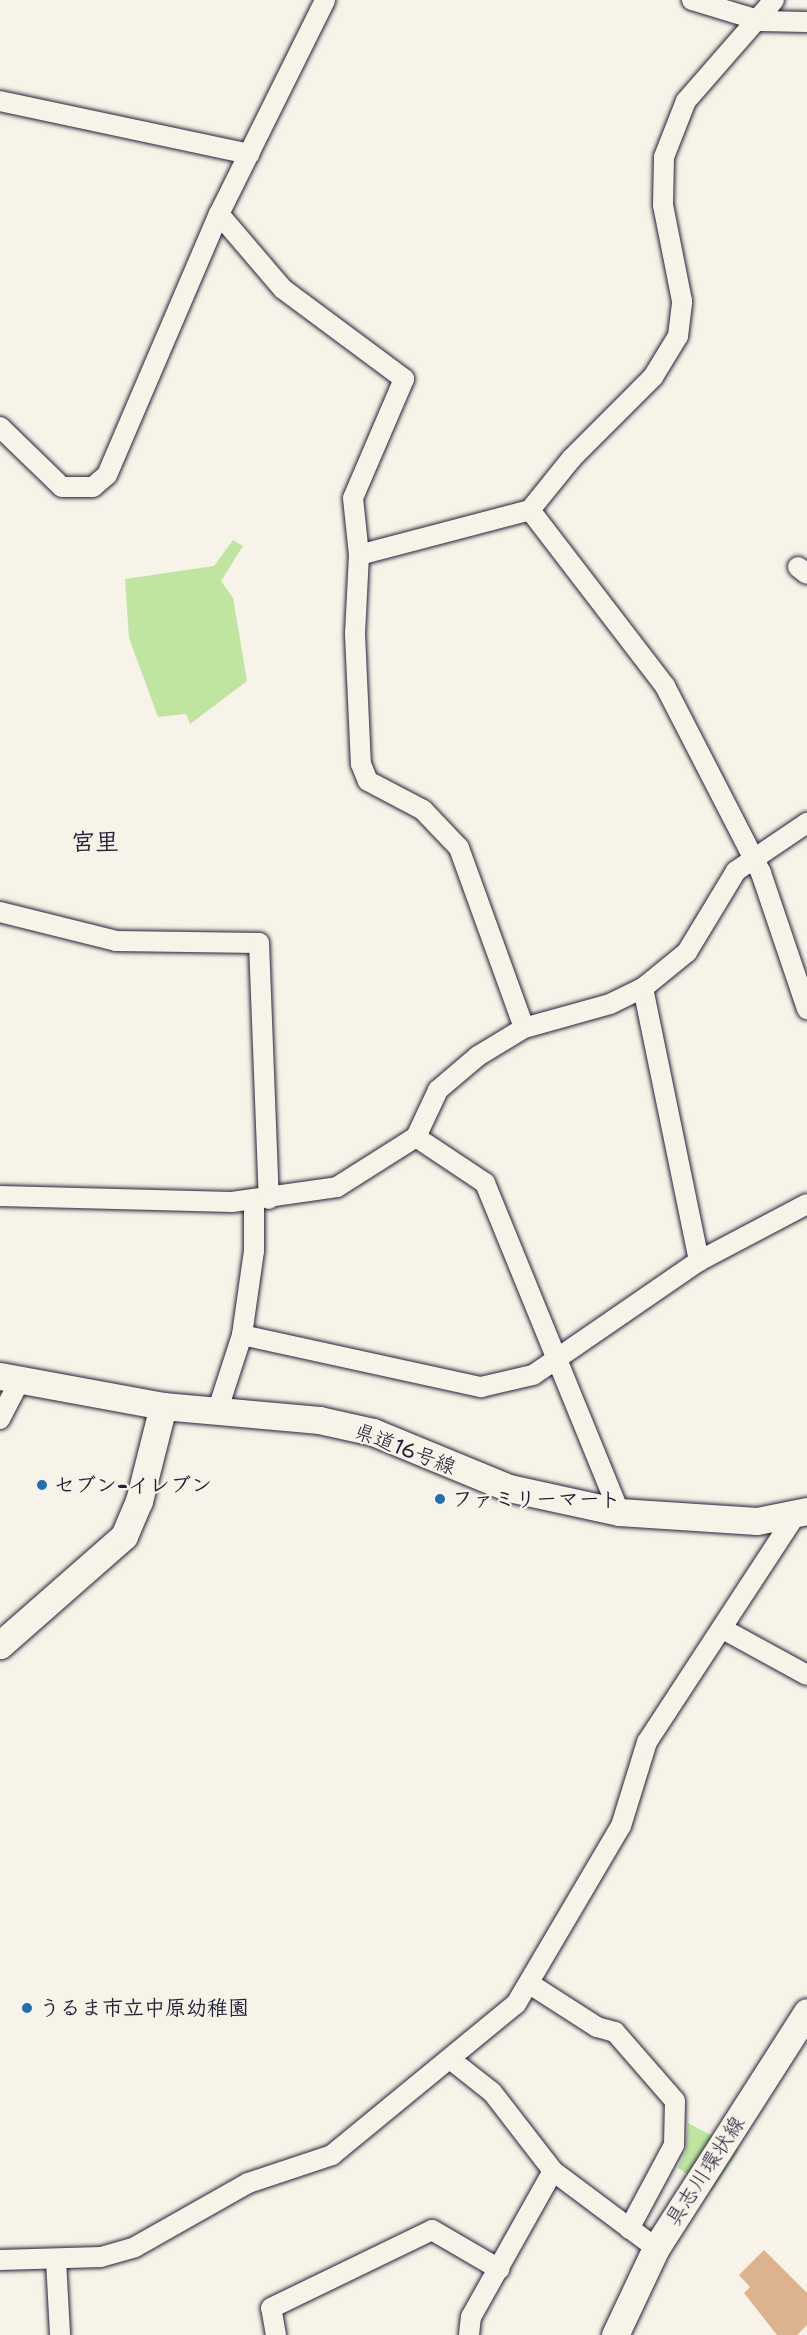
<!DOCTYPE html>
<meta charset="utf-8">
<style>
body{margin:0}
#map{position:relative;width:807px;height:2335px;overflow:hidden;background:#f7f3e8;font-family:"Shantell Sans","Klee One",sans-serif}
div>[style]{position:absolute}
[style*='--x']{left:calc(var(--x)*1px);top:calc(var(--y)*1px);width:calc(var(--w)*1px);rotate:calc(var(--a)*1deg)}
.green>*{inset:0;background:#bfe5a0}
.building>*{inset:0;background:#dcb38c}
.roads{filter:drop-shadow(0 0 2px #22223b) drop-shadow(0 0 2px #22223b)}
.street>*{height:20px;margin:-10px;padding:0 10px;transform-origin:10px;border-radius:10px;background:#f7f3e8}
.secondary>*{height:27px;margin:-13.5px;padding:0 13.5px;transform-origin:13.5px;border-radius:13.5px;background:#f7f3e8}
.dots>*{width:16px;height:16px;translate:-50% -50%;box-sizing:border-box;border:3px solid #f7f3e8;border-radius:50%}
span{translate:-50% -50%;white-space:nowrap;text-align:center;line-height:1.15;-webkit-text-stroke:4.5px #f7f3e8;paint-order:stroke}
.street-label{font-size:21px;color:#22223b}
.poi-label{font-size:21px;color:#22223b;font-weight:700}
.left{translate:0 -50%;text-align:left}
.quarter-label{font-size:24px;color:#22223b;font-weight:700}
</style>
<div id="map">
<div class="green">
<i style="clip-path:polygon(233px 540px,243px 546px,221px 581px,233px 598px,247px 681px,190px 724px,186px 714px,158px 717px,129px 638px,125px 579px,214px 566px)"></i>
<i style="clip-path:polygon(688px 2123px,739px 2150px,712px 2191px,678px 2168px,686px 2151px)"></i>
</div>
<div class="building">
<i style="clip-path:polygon(764px 2250px,807px 2293px,807px 2325px,797px 2335px,777px 2335px,744px 2293px,750px 2287px,739px 2275px)"></i>
</div>
<div class="roads">
<div class="street">
<i style="--x:692;--y:0;--w:72;--a:16.9"></i>
<i style="--x:761;--y:21;--w:46;--a:1.2"></i>
<i style="--x:0;--y:101;--w:255;--a:12"></i>
<i style="--x:219;--y:214;--w:99;--a:49.5"></i>
<i style="--x:283;--y:289;--w:151;--a:36.6"></i>
<i style="--x:404;--y:379;--w:129;--a:113.2"></i>
<i style="--x:353;--y:498;--w:57;--a:84"></i>
<i style="--x:359;--y:555;--w:79;--a:92.9"></i>
<i style="--x:355;--y:634;--w:130;--a:87.4"></i>
<i style="--x:361;--y:764;--w:18;--a:68"></i>
<i style="--x:368;--y:781;--w:62;--a:27.8"></i>
<i style="--x:423;--y:810;--w:52;--a:46.5"></i>
<i style="--x:459;--y:848;--w:191;--a:70.1"></i>
<i style="--x:0;--y:427;--w:86;--a:44.1"></i>
<i style="--x:62;--y:487;--w:31;--a:0"></i>
<i style="--x:93;--y:487;--w:18;--a:-41"></i>
<i style="--x:107;--y:475;--w:284;--a:-66.8"></i>
<i style="--x:219;--y:214;--w:239;--a:-63.6"></i>
<i style="--x:530;--y:510;--w:222;--a:52.5"></i>
<i style="--x:665;--y:686;--w:210;--a:62.8"></i>
<i style="--x:761;--y:873;--w:144;--a:71.3"></i>
<i style="--x:359;--y:555;--w:177;--a:-14.7"></i>
<i style="--x:530;--y:510;--w:67;--a:-51.1"></i>
<i style="--x:572;--y:458;--w:115;--a:-45"></i>
<i style="--x:653;--y:377;--w:48;--a:-58.6"></i>
<i style="--x:678;--y:336;--w:35;--a:-83"></i>
<i style="--x:682;--y:301;--w:98;--a:-101.2"></i>
<i style="--x:663;--y:205;--w:48;--a:-88.8"></i>
<i style="--x:664;--y:157;--w:60;--a:-68.6"></i>
<i style="--x:686;--y:101;--w:134;--a:-48.9"></i>
<i style="--x:798;--y:567;--w:11;--a:38"></i>
<i style="--x:0;--y:912;--w:120;--a:14"></i>
<i style="--x:116;--y:941;--w:143;--a:0.8"></i>
<i style="--x:259;--y:943;--w:256;--a:87.8"></i>
<i style="--x:643;--y:988;--w:279;--a:78.4"></i>
<i style="--x:416;--y:1137;--w:83;--a:33.7"></i>
<i style="--x:485;--y:1183;--w:355;--a:67.8"></i>
<i style="--x:0;--y:1196;--w:232;--a:1.5"></i>
<i style="--x:232;--y:1202;--w:106;--a:-8.1"></i>
<i style="--x:337;--y:1187;--w:93;--a:-32.3"></i>
<i style="--x:416;--y:1137;--w:52;--a:-64.9"></i>
<i style="--x:438;--y:1090;--w:52;--a:-40.4"></i>
<i style="--x:478;--y:1056;--w:54;--a:-31.3"></i>
<i style="--x:524;--y:1028;--w:89;--a:-15.6"></i>
<i style="--x:610;--y:1004;--w:37;--a:-26"></i>
<i style="--x:643;--y:988;--w:57;--a:-39.3"></i>
<i style="--x:687;--y:952;--w:95;--a:-58.8"></i>
<i style="--x:736;--y:871;--w:86;--a:-34.1"></i>
<i style="--x:242;--y:1335;--w:245;--a:12.3"></i>
<i style="--x:481;--y:1387;--w:53;--a:-13"></i>
<i style="--x:533;--y:1375;--w:201;--a:-34.5"></i>
<i style="--x:699;--y:1261;--w:122;--a:-27.8"></i>
<i style="--x:218;--y:1409;--w:78;--a:-72"></i>
<i style="--x:242;--y:1335;--w:85;--a:-81.9"></i>
<i style="--x:254;--y:1251;--w:51;--a:-90"></i>
<i style="--x:0;--y:1419;--w:42;--a:-62.8"></i>
<i style="--x:723;--y:1629;--w:96;--a:28.7"></i>
<i style="--x:530;--y:1984;--w:80;--a:32.7"></i>
<i style="--x:597;--y:2027;--w:19;--a:16"></i>
<i style="--x:615;--y:2032;--w:91;--a:49"></i>
<i style="--x:675;--y:2101;--w:44;--a:91.3"></i>
<i style="--x:674;--y:2145;--w:95;--a:118.2"></i>
<i style="--x:450;--y:2059;--w:53;--a:38.2"></i>
<i style="--x:492;--y:2092;--w:100;--a:52.3"></i>
<i style="--x:553;--y:2171;--w:129;--a:36.8"></i>
<i style="--x:0;--y:2260;--w:101;--a:-1.7"></i>
<i style="--x:101;--y:2257;--w:35;--a:-16"></i>
<i style="--x:135;--y:2247;--w:130;--a:-29.5"></i>
<i style="--x:248;--y:2183;--w:89;--a:-18.4"></i>
<i style="--x:332;--y:2155;--w:238;--a:-39.4"></i>
<i style="--x:516;--y:2004;--w:207;--a:-59.5"></i>
<i style="--x:621;--y:1826;--w:88;--a:-72.8"></i>
<i style="--x:647;--y:1742;--w:272;--a:-56.8"></i>
<i style="--x:56;--y:2260;--w:75;--a:86.9"></i>
<i style="--x:276;--y:2335;--w:27;--a:-100"></i>
<i style="--x:271;--y:2308;--w:179;--a:-25.8"></i>
<i style="--x:432;--y:2230;--w:78;--a:30.2"></i>
<i style="--x:469;--y:2335;--w:18;--a:-84"></i>
<i style="--x:471;--y:2317;--w:167;--a:-60.7"></i>
</div>
<div class="secondary">
<i style="--x:0;--y:1376;--w:166;--a:10.4"></i>
<i style="--x:163;--y:1406;--w:157;--a:5.1"></i>
<i style="--x:319;--y:1420;--w:55;--a:12.5"></i>
<i style="--x:373;--y:1432;--w:147;--a:22.4"></i>
<i style="--x:509;--y:1488;--w:113;--a:12.3"></i>
<i style="--x:619;--y:1512;--w:138;--a:3.7"></i>
<i style="--x:757;--y:1521;--w:51;--a:-11.3"></i>
<i style="--x:0;--y:1645;--w:165;--a:-41.3"></i>
<i style="--x:124;--y:1536;--w:38;--a:-67"></i>
<i style="--x:139;--y:1501;--w:98;--a:-75.8"></i>
<i style="--x:615;--y:2335;--w:96;--a:-64.8"></i>
<i style="--x:656;--y:2248;--w:280;--a:-57.4"></i>
</div>
</div>
<div class="dots">
<i style="left:42px;top:1485px;background:#1f6fb2"></i>
<i style="left:440px;top:1499px;background:#1f6fb2"></i>
<i style="left:27px;top:2008px;background:#1f6fb2"></i>
</div>
<div class="street-label">
<span style="left:405px;top:1449px;rotate:21deg">県道16号線</span>
<span style="left:705px;top:2171px;rotate:-57deg">具志川環状線</span>
</div>
<div class="poi-label">
<span class="left" style="left:54px;top:1485px">セブン-イレブン</span>
<span class="left" style="left:452px;top:1499px">ファミリーマート</span>
<span class="left" style="left:39px;top:2008px">うるま市立中原幼稚園</span>
</div>
<div class="quarter-label">
<span style="left:95px;top:843px">宮里</span>
</div>
</div>
